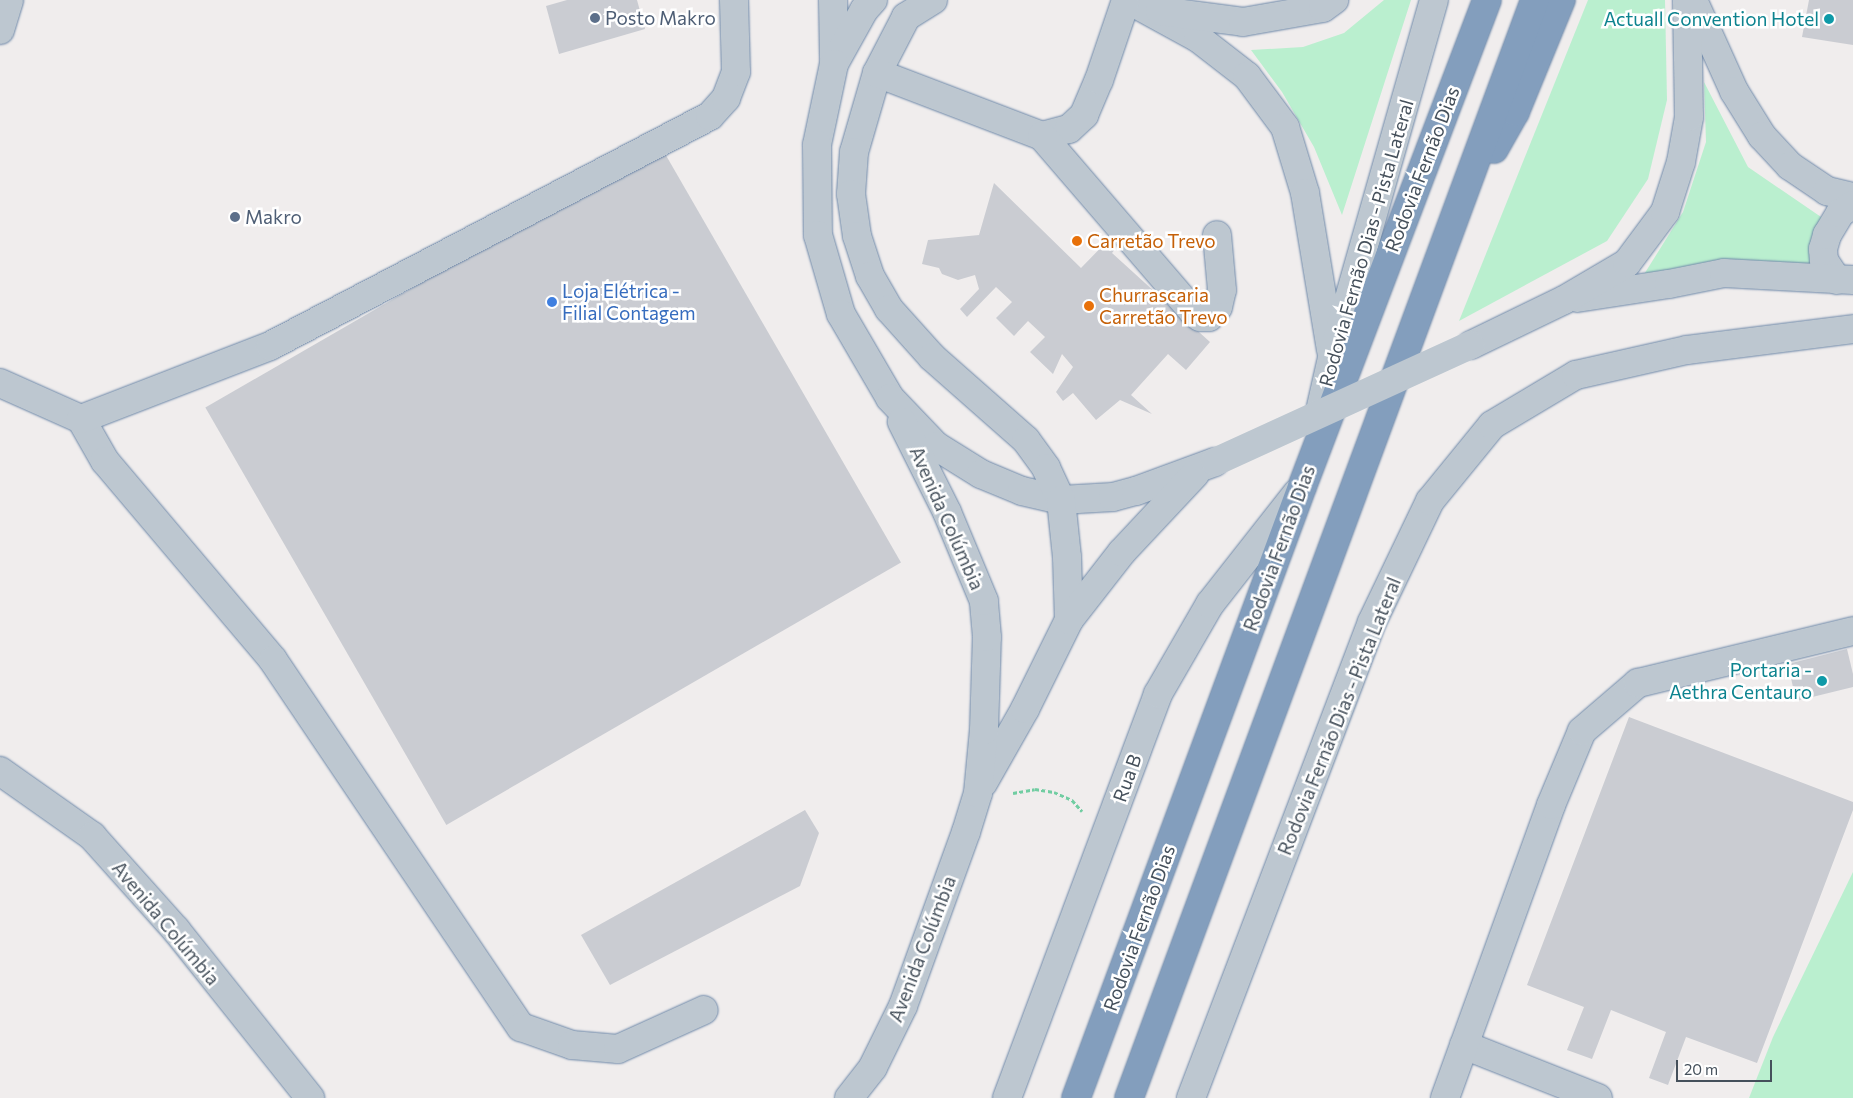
<!DOCTYPE html>
<meta charset="utf-8">
<style>
body{margin:0}
#map{position:relative;width:1853px;height:1098px;overflow:hidden;background:#f0eded;font-family:Commissioner,sans-serif}
div>[style]{position:absolute}
[style*='--x']{left:calc(var(--x)*1px);top:calc(var(--y)*1px);width:calc(var(--w)*1px);rotate:calc(var(--a)*1deg)}
.green>*{inset:0;background:#baefcf}
.building>*{inset:0;background:#caccd2;transform-origin:0 0}
.path>*{height:3px;margin-top:-1.5px;transform-origin:0;background:repeating-linear-gradient(90deg,#71cda2 0 4px,transparent 0 6.5px)}
.roads{filter:drop-shadow(0 0 1px #6f89a9) drop-shadow(0 0 1px #6f89a9)}
.minor>*{height:28px;margin:-14px;padding:0 14px;transform-origin:14px;border-radius:14px;background:#bdc7d0}
.highway>*{height:28px;margin:-14px;padding:0 14px;transform-origin:14px;border-radius:14px;background:#839ebd}
.minor-bridge>*{height:28px;margin:-14px;padding:0 14px;transform-origin:14px;border-radius:14px;background:#bdc7d0}
.dots>*{width:14px;height:14px;translate:-50% -50%;box-sizing:border-box;border:2px solid #fff;border-radius:50%}
span{translate:-50% -50%;white-space:nowrap;text-align:center;line-height:1.15;-webkit-text-stroke:5px #fff;paint-order:stroke}
.service-label{font-size:19px;color:#4e5e75}
.left{translate:0 -50%;text-align:left}
.culture-label{font-size:19px;color:#0d838f}
.right{translate:-100% -50%;text-align:right}
.street-label{font-size:19px;color:#45505b}
.food-label{font-size:19px;color:#c56008}
.shop-label{font-size:19px;color:#366cbe}
.scale{position:absolute;left:1676px;top:1060px;width:96px;height:22px;box-sizing:border-box;border:2px solid #45505b;border-top:0;padding-left:6px;font-size:15px;line-height:18px;white-space:nowrap;color:#45505b;-webkit-text-stroke:4px #fff;paint-order:stroke}
</style>
<div id="map">
<div class="green">
<i style="clip-path:polygon(1384px 0,1411px 0,1342px 215px,1314px 147px,1282px 92px,1251px 50px,1303px 47px,1344px 33px)"></i>
<i style="clip-path:polygon(1588px 0,1665px 0,1667px 100px,1648px 179px,1607px 241px,1459px 321px)"></i>
<i style="clip-path:polygon(1704px 82px,1748px 167px,1824px 219px,1812px 244px,1810px 276px,1643px 276px,1683px 212px,1706px 142px)"></i>
<i style="clip-path:polygon(1853px 872px,1853px 1098px,1749px 1098px,1773px 1037px)"></i>
</div>
<div class="building">
<i style="clip-path:polygon(567px 0,637px 0,645px 29px,559px 54px,546px 6px)"></i>
<i style="clip-path:polygon(1809px 0,1853px 0,1853px 45px,1802px 37px)"></i>
<i style="left:660px;top:145px;width:482px;height:525px;rotate:60deg"></i>
<i style="clip-path:polygon(994px 183px,1081px 268px,1117px 231px,1124px 238px,1112px 253px,1210px 342px,1186px 370px,1168px 354px,1131px 395px,1152px 414px,1120px 400px,1096px 420px,1073px 393px,1063px 401px,1056px 392px,1073px 367px,1062px 354px,1053px 374px,1030px 352px,1045px 337px,1028px 321px,1014px 336px,996px 318px,1012px 302px,996px 287px,967px 317px,960px 309px,979px 289px,975px 275px,958px 280px,942px 274px,939px 268px,922px 264px,928px 240px,979px 235px)"></i>
<i style="clip-path:polygon(1847px 649px,1853px 674px,1853px 687px,1796px 701px,1788px 664px)"></i>
<i style="clip-path:polygon(1629px 717px,1853px 802px,1853px 810px,1757px 1063px,1686px 1037px,1668px 1085px,1649px 1078px,1666px 1032px,1611px 1010px,1592px 1059px,1567px 1050px,1584px 1007px,1527px 985px)"></i>
<i style="clip-path:polygon(805px 810px,819px 833px,800px 886px,610px 985px,581px 935px)"></i>
</div>
<div class="path">
<i style="--x:1013;--y:793;--w:22;--a:-10"></i>
<i style="--x:1035;--y:789;--w:19;--a:9"></i>
<i style="--x:1054;--y:792;--w:20;--a:24"></i>
<i style="--x:1072;--y:800;--w:15;--a:48"></i>
</div>
<div class="roads">
<div class="minor">
<i style="--x:833;--y:0;--w:60;--a:89"></i>
<i style="--x:873;--y:0;--w:13;--a:132"></i>
<i style="--x:864;--y:10;--w:62;--a:119.1"></i>
<i style="--x:834;--y:64;--w:83;--a:101.9"></i>
<i style="--x:817;--y:145;--w:90;--a:89.4"></i>
<i style="--x:818;--y:235;--w:82;--a:73.8"></i>
<i style="--x:841;--y:314;--w:97;--a:59.7"></i>
<i style="--x:890;--y:398;--w:66;--a:46.2"></i>
<i style="--x:936;--y:446;--w:53;--a:31.9"></i>
<i style="--x:981;--y:474;--w:44;--a:22.5"></i>
<i style="--x:1022;--y:491;--w:40;--a:13"></i>
<i style="--x:1061;--y:500;--w:52;--a:-3.3"></i>
<i style="--x:1113;--y:497;--w:24;--a:-15"></i>
<i style="--x:1136;--y:491;--w:84;--a:-20.2"></i>
<i style="--x:933;--y:0;--w:32;--a:148"></i>
<i style="--x:906;--y:17;--w:63;--a:117.4"></i>
<i style="--x:877;--y:73;--w:82;--a:106.2"></i>
<i style="--x:854;--y:152;--w:42;--a:94.1"></i>
<i style="--x:851;--y:194;--w:42;--a:81.9"></i>
<i style="--x:857;--y:236;--w:42;--a:72"></i>
<i style="--x:870;--y:276;--w:38;--a:60"></i>
<i style="--x:889;--y:309;--w:64;--a:48.1"></i>
<i style="--x:932;--y:357;--w:125;--a:41.4"></i>
<i style="--x:1026;--y:440;--w:34;--a:54"></i>
<i style="--x:1046;--y:468;--w:35;--a:65"></i>
<i style="--x:1061;--y:500;--w:57;--a:84"></i>
<i style="--x:1067;--y:557;--w:63;--a:88.2"></i>
<i style="--x:1693;--y:0;--w:100;--a:65.7"></i>
<i style="--x:1734;--y:91;--w:53;--a:58.1"></i>
<i style="--x:1762;--y:136;--w:41;--a:47"></i>
<i style="--x:1790;--y:166;--w:45;--a:34"></i>
<i style="--x:1827;--y:191;--w:27;--a:13"></i>
<i style="--x:1143;--y:8;--w:63;--a:28.6"></i>
<i style="--x:1198;--y:38;--w:62;--a:37.8"></i>
<i style="--x:1247;--y:76;--w:64;--a:53.3"></i>
<i style="--x:1285;--y:127;--w:69;--a:73.1"></i>
<i style="--x:1305;--y:193;--w:159;--a:80.6"></i>
<i style="--x:1160;--y:11;--w:84;--a:7.5"></i>
<i style="--x:1243;--y:22;--w:81;--a:-9.9"></i>
<i style="--x:1323;--y:8;--w:14;--a:-36"></i>
<i style="--x:0;--y:30;--w:31;--a:-73"></i>
<i style="--x:877;--y:73;--w:177;--a:20.9"></i>
<i style="--x:1042;--y:136;--w:28;--a:-15"></i>
<i style="--x:1069;--y:129;--w:21;--a:-43"></i>
<i style="--x:1084;--y:115;--w:38;--a:-67"></i>
<i style="--x:1099;--y:80;--w:81;--a:-71.3"></i>
<i style="--x:1042;--y:136;--w:233;--a:49.3"></i>
<i style="--x:1194;--y:313;--w:7;--a:34"></i>
<i style="--x:1200;--y:317;--w:9;--a:0"></i>
<i style="--x:1209;--y:317;--w:13;--a:-48"></i>
<i style="--x:1218;--y:307;--w:17;--a:-77"></i>
<i style="--x:1222;--y:290;--w:55;--a:-95.2"></i>
<i style="--x:1837;--y:280;--w:23;--a:-124"></i>
<i style="--x:1824;--y:261;--w:12;--a:-95"></i>
<i style="--x:1823;--y:249;--w:15;--a:-74"></i>
<i style="--x:1827;--y:235;--w:26;--a:-59"></i>
<i style="--x:1840;--y:213;--w:15;--a:-32"></i>
<i style="--x:1577;--y:298;--w:93;--a:-8.7"></i>
<i style="--x:1669;--y:284;--w:56;--a:-11.3"></i>
<i style="--x:1724;--y:273;--w:129;--a:3.1"></i>
<i style="--x:1471;--y:345;--w:103;--a:-25.8"></i>
<i style="--x:1564;--y:300;--w:73;--a:-30.4"></i>
<i style="--x:1627;--y:263;--w:64;--a:-53.3"></i>
<i style="--x:1665;--y:212;--w:52;--a:-72.3"></i>
<i style="--x:1681;--y:162;--w:46;--a:-79.9"></i>
<i style="--x:1689;--y:117;--w:117;--a:-91"></i>
<i style="--x:0;--y:383;--w:89;--a:24"></i>
<i style="--x:81;--y:419;--w:48;--a:60.3"></i>
<i style="--x:105;--y:461;--w:260;--a:49.8"></i>
<i style="--x:273;--y:660;--w:443;--a:56"></i>
<i style="--x:521;--y:1027;--w:54;--a:19.4"></i>
<i style="--x:572;--y:1045;--w:46;--a:5"></i>
<i style="--x:618;--y:1049;--w:94;--a:-24.4"></i>
<i style="--x:81;--y:419;--w:203;--a:-21.1"></i>
<i style="--x:270;--y:346;--w:496;--a:-27.6"></i>
<i style="--x:710;--y:116;--w:24;--a:-48"></i>
<i style="--x:726;--y:98;--w:28;--a:-69"></i>
<i style="--x:736;--y:72;--w:72;--a:-91.6"></i>
<i style="--x:1317;--y:424;--w:68;--a:-77.2"></i>
<i style="--x:1332;--y:358;--w:372;--a:-74.1"></i>
<i style="--x:0;--y:771;--w:113;--a:35.2"></i>
<i style="--x:92;--y:836;--w:126;--a:48.2"></i>
<i style="--x:176;--y:930;--w:215;--a:51.4"></i>
<i style="--x:983;--y:783;--w:85;--a:-60.4"></i>
<i style="--x:1025;--y:709;--w:99;--a:-63.7"></i>
<i style="--x:1069;--y:620;--w:86;--a:-52.1"></i>
<i style="--x:1122;--y:552;--w:107;--a:-46.9"></i>
<i style="--x:1464;--y:1045;--w:144;--a:21.6"></i>
<i style="--x:849;--y:1098;--w:39;--a:-52"></i>
<i style="--x:873;--y:1067;--w:68;--a:-63.8"></i>
<i style="--x:903;--y:1006;--w:185;--a:-70.1"></i>
<i style="--x:966;--y:832;--w:41;--a:-72.9"></i>
<i style="--x:978;--y:793;--w:63;--a:-84.6"></i>
<i style="--x:984;--y:730;--w:93;--a:-88.2"></i>
<i style="--x:987;--y:637;--w:36;--a:-95"></i>
<i style="--x:984;--y:601;--w:96;--a:-112.6"></i>
<i style="--x:947;--y:512;--w:101;--a:-116.6"></i>
<i style="--x:1007;--y:1098;--w:431;--a:-69.5"></i>
<i style="--x:1158;--y:694;--w:104;--a:-60"></i>
<i style="--x:1210;--y:604;--w:141;--a:-51.9"></i>
<i style="--x:1191;--y:1098;--w:509;--a:-69.18"></i>
<i style="--x:1372;--y:622;--w:134;--a:-64.4"></i>
<i style="--x:1430;--y:501;--w:98;--a:-50.8"></i>
<i style="--x:1492;--y:425;--w:98;--a:-30.8"></i>
<i style="--x:1576;--y:375;--w:114;--a:-12.7"></i>
<i style="--x:1687;--y:350;--w:167;--a:-7.2"></i>
<i style="--x:1445;--y:1098;--w:312;--a:-70.1"></i>
<i style="--x:1551;--y:805;--w:80;--a:-67.3"></i>
<i style="--x:1582;--y:731;--w:74;--a:-40.6"></i>
<i style="--x:1638;--y:683;--w:221;--a:-13.6"></i>
</div>
<div class="highway">
<i style="--x:1494;--y:149;--w:43;--a:-60.4"></i>
<i style="--x:1515;--y:112;--w:121;--a:-67.7"></i>
<i style="--x:1076;--y:1098;--w:651;--a:-69.7"></i>
<i style="--x:1302;--y:487;--w:521;--a:-69.2"></i>
<i style="--x:1129;--y:1098;--w:1171;--a:-69.71"></i>
</div>
</div>
<div class="minor-bridge">
<i style="--x:1215;--y:462;--w:281;--a:-24.6"></i>
</div>
<div class="dots">
<i style="left:595px;top:18px;background:#5c6f8a"></i>
<i style="left:1829px;top:19px;background:#0f9aa8"></i>
<i style="left:235px;top:217px;background:#5c6f8a"></i>
<i style="left:1077px;top:241px;background:#e8710a"></i>
<i style="left:552px;top:302px;background:#3f7fe0"></i>
<i style="left:1089px;top:306px;background:#e8710a"></i>
<i style="left:1822px;top:681px;background:#0f9aa8"></i>
</div>
<div class="service-label">
<span class="left" style="left:605px;top:18px">Posto Makro</span>
<span class="left" style="left:245px;top:217px">Makro</span>
</div>
<div class="culture-label">
<span class="right" style="left:1819px;top:19px">Actuall Convention Hotel</span>
<span class="right" style="left:1812px;top:681px">Portaria -<br>Aethra Centauro</span>
</div>
<div class="street-label">
<span style="left:1422px;top:169px;rotate:-69deg">Rodovia Fernão Dias</span>
<span style="left:1366px;top:243px;rotate:-74deg">Rodovia Fernão Dias - Pista Lateral</span>
<span style="left:947px;top:518px;rotate:66deg">Avenida Colúmbia</span>
<span style="left:1279px;top:548px;rotate:-70deg">Rodovia Fernão Dias</span>
<span style="left:1339px;top:716px;rotate:-68deg">Rodovia Fernão Dias - Pista Lateral</span>
<span style="left:1127px;top:778px;rotate:-70deg">Rua B</span>
<span style="left:166px;top:923px;rotate:50deg">Avenida Colúmbia</span>
<span style="left:1139px;top:928px;rotate:-70deg">Rodovia Fernão Dias</span>
<span style="left:922px;top:949px;rotate:-69deg">Avenida Colúmbia</span>
</div>
<div class="food-label">
<span class="left" style="left:1087px;top:241px">Carretão Trevo</span>
<span class="left" style="left:1099px;top:306px">Churrascaria<br>Carretão Trevo</span>
</div>
<div class="shop-label">
<span class="left" style="left:562px;top:302px">Loja Elétrica -<br>Filial Contagem</span>
</div>
<div class="scale">20 m</div>
</div>
